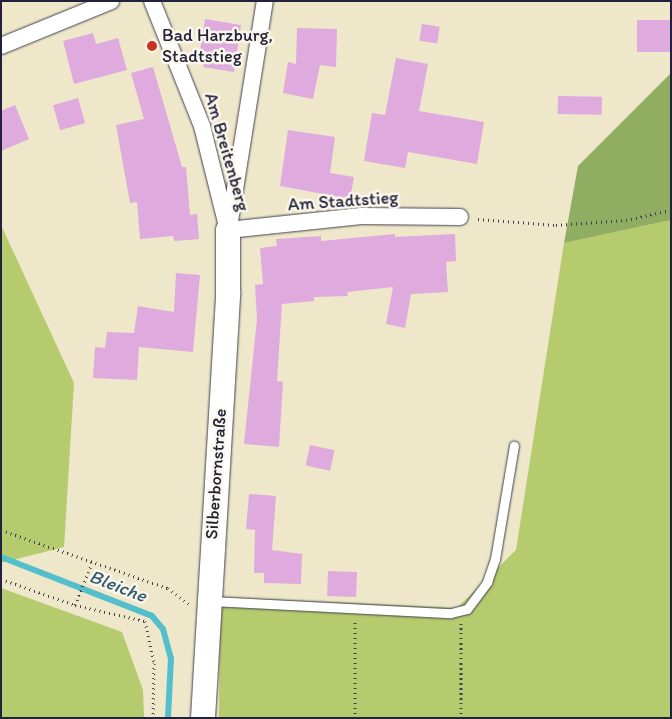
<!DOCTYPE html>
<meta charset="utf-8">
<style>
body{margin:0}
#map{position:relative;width:672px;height:719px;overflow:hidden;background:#eee7ca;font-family:Itim,sans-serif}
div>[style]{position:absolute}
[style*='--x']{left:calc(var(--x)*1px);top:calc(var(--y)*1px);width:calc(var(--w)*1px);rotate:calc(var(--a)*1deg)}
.green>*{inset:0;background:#b6ca6e}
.forest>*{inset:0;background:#90ae61}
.stream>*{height:6px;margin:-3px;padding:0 3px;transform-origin:3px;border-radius:3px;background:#53bfcc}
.building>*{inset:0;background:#dfaadd;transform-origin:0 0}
.path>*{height:3px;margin-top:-1.5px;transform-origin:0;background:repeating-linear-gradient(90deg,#414050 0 1px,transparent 0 5px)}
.roads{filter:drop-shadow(0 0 1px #414050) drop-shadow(0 0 1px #414050)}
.lane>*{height:9px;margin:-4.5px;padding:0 4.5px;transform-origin:4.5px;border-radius:4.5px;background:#fff}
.street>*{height:16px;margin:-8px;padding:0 8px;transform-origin:8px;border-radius:8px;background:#fff}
.secondary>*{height:24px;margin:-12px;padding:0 12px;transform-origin:12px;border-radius:12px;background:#fff}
.dots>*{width:14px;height:14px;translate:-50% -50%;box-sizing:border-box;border:2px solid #fbf7ec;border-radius:50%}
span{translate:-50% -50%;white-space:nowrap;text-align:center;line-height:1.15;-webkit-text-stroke:5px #fbf7ec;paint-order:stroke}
.poi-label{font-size:18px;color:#22223b}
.left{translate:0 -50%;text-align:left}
.street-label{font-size:18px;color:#22223b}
.water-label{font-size:19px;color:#33596e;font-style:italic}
.frame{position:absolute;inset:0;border:2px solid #22223b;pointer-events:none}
</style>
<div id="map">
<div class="green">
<i style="clip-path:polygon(671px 220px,671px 718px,219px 718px,220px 597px,457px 608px,516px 550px,564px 243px)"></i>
<i style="clip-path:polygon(1px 225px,74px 383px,64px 547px,1px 563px)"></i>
<i style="clip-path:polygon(1px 588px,122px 632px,143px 690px,144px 718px,1px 718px)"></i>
</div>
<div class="forest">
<i style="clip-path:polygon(671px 73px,671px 220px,564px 243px,578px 166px)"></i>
</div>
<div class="stream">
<i style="--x:1;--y:557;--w:162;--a:21.3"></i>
<i style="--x:152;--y:616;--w:17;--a:50"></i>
<i style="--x:163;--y:629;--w:30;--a:75"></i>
<i style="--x:171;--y:658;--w:60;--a:92.9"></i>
</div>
<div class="building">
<i style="clip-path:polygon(205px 19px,241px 25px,234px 72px,203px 67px,206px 51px,200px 50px)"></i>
<i style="left:671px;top:20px;width:32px;height:34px;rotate:90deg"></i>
<i style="left:422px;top:24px;width:18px;height:17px;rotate:9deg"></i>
<i style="clip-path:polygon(297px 28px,337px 29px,336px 67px,320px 65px,313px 99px,283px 93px,288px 62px,296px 64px)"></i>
<i style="clip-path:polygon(93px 33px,96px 44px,118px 38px,127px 70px,74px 84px,63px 41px)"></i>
<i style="clip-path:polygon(396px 58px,428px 64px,419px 111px,484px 122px,477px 164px,408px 152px,405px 168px,364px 161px,372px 113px,385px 115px)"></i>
<i style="clip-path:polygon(153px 67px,182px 167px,186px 167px,190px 215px,197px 214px,199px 239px,174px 241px,173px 236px,140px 239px,137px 202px,130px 203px,116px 125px,144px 119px,131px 73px)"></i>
<i style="left:558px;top:96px;width:44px;height:18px;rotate:1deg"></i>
<i style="left:78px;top:98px;width:26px;height:26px;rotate:74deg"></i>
<i style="clip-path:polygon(15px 105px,29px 139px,1px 151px,1px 111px)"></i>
<i style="clip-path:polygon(288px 130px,335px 137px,330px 173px,354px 177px,350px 199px,280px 186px)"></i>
<i style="clip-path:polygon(395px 234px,395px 237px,455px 234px,456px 261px,446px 262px,448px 292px,411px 294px,405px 328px,386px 324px,393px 287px,347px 292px,348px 296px,314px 297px,314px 301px,282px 304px,277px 381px,283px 382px,279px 447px,244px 444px,257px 319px,255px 285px,263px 284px,260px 248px,277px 246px,276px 239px,321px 236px,321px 241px)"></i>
<i style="clip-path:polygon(176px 273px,200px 275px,193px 352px,139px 347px,137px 380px,93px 378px,95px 347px,105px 348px,107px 332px,134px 333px,138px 306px,174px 312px)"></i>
<i style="left:310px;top:445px;width:25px;height:21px;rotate:12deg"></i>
<i style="clip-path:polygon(249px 494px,276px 496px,272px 550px,302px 554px,301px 584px,264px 583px,264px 573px,254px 573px,255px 530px,246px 529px)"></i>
<i style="left:328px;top:571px;width:29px;height:25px;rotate:2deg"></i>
</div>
<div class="path">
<i style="--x:478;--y:219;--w:78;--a:4.4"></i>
<i style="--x:556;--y:225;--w:70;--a:-4.1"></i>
<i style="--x:626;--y:220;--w:46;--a:-12.5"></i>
<i style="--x:1;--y:530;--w:177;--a:19.2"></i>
<i style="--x:168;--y:588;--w:26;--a:37"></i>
<i style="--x:1;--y:579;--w:78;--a:19.4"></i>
<i style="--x:75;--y:605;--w:72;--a:12.9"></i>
<i style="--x:145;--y:621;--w:43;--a:77.9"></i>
<i style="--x:154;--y:663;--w:55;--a:91"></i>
<i style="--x:75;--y:605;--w:45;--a:-68"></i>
<i style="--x:461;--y:623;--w:95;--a:90"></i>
<i style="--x:355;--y:718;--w:97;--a:-90"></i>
</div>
<div class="roads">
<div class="lane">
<i style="--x:211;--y:601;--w:240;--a:2.9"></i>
<i style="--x:451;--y:613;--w:16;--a:-14"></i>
<i style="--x:467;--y:609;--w:34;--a:-53"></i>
<i style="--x:487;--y:582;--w:24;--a:-71"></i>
<i style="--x:495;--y:559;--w:115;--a:-80.5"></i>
</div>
<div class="street">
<i style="--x:152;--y:1;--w:135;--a:68.2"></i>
<i style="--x:202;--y:126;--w:107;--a:76"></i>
<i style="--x:1;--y:46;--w:119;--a:-22.2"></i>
<i style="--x:230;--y:221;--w:223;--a:-81"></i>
<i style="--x:228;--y:230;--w:134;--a:-6"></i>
<i style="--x:361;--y:216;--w:99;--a:0.6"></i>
</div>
<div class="secondary">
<i style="--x:203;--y:718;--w:427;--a:-86.6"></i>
<i style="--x:228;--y:292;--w:62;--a:-90"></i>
</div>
</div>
<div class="dots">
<i style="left:152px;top:46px;background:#c8321e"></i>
</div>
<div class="poi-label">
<span class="left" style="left:162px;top:46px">Bad Harzburg,<br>Stadtstieg</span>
</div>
<div class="street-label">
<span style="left:227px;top:152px;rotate:74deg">Am Breitenberg</span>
<span style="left:343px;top:201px;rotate:-4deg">Am Stadtstieg</span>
<span style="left:216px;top:474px;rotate:-86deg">Silberbornstraße</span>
</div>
<div class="water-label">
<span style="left:118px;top:586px;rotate:21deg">Bleiche</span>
</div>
<div class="frame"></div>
</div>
